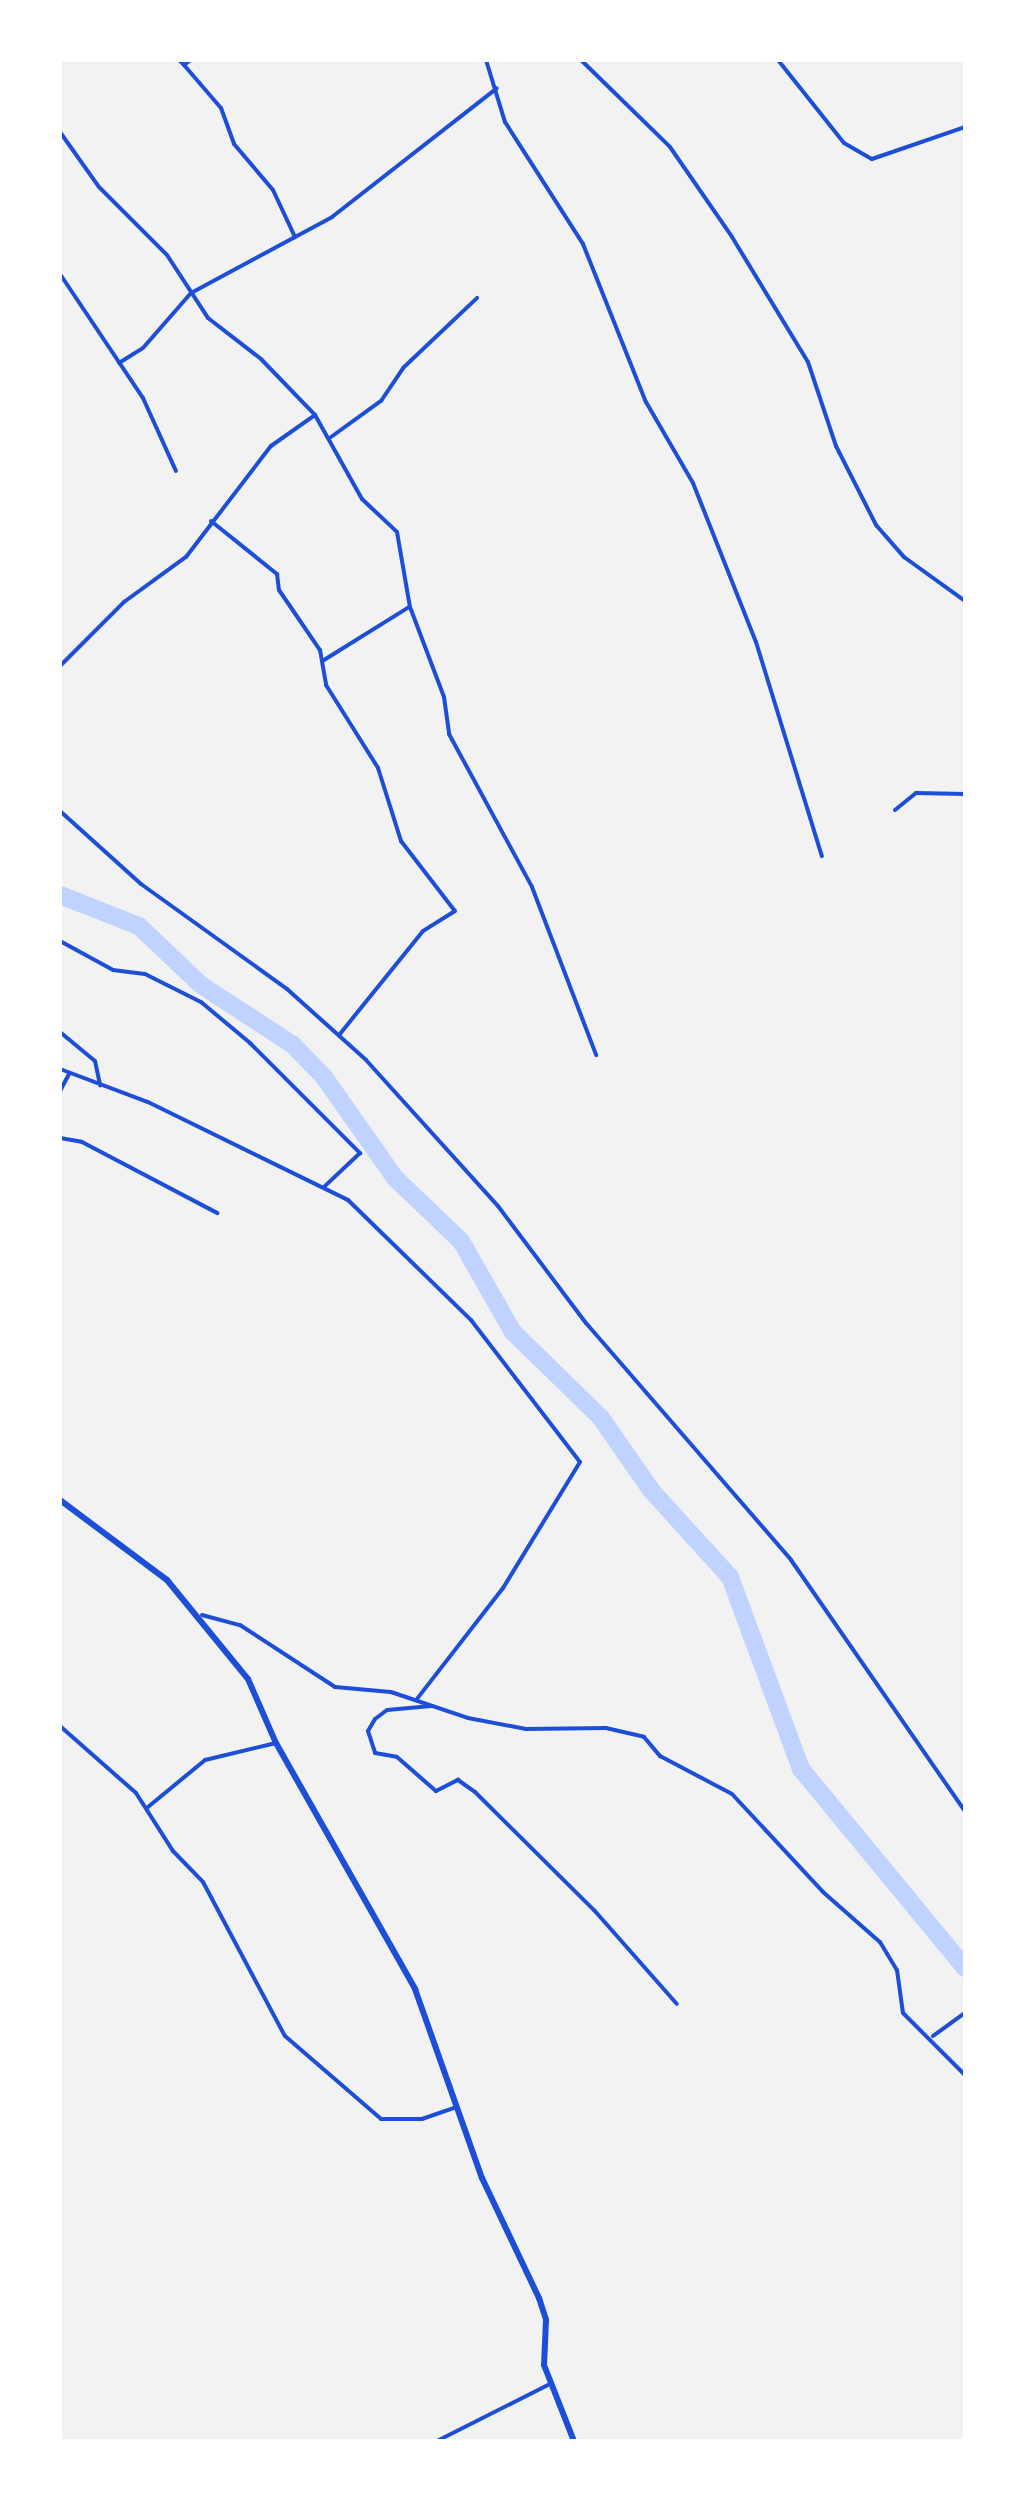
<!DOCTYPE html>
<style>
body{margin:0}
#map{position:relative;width:1025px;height:2501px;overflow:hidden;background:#f2f2f2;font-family:"Open Sans",sans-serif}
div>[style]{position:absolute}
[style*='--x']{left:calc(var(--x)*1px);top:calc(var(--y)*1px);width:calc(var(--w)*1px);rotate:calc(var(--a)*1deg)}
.river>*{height:18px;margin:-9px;padding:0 9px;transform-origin:9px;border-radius:9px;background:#bfd3fe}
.minor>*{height:4px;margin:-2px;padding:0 2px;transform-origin:2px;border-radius:2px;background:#1d4ed8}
.primary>*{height:6px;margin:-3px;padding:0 3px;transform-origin:3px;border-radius:3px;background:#1d4ed8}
span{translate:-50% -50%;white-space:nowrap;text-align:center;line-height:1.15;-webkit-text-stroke:8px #fff;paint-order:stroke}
.frame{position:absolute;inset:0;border:62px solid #fff;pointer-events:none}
</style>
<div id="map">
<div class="river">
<i style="--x:60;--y:895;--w:85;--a:21.4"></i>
<i style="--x:139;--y:926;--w:86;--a:43.6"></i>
<i style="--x:201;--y:985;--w:110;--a:33.1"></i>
<i style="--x:293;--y:1045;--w:45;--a:45.9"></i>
<i style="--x:324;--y:1077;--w:123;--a:54.9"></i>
<i style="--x:395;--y:1178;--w:91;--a:43.7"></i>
<i style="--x:461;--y:1241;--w:105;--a:60.3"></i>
<i style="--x:513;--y:1332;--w:123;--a:44.3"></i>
<i style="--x:601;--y:1418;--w:88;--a:55.2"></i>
<i style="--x:651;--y:1490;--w:118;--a:47.8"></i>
<i style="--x:730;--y:1577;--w:205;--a:69.7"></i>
<i style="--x:801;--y:1769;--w:258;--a:50.5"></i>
</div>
<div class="minor">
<i style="--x:179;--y:60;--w:7;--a:45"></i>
<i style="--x:184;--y:65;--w:9;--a:-36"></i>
<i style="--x:486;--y:60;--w:65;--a:73"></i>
<i style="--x:505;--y:122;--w:145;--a:57.4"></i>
<i style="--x:583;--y:244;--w:170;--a:68.3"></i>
<i style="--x:646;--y:402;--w:94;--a:59.9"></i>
<i style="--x:693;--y:483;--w:171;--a:68.4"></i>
<i style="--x:756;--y:642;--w:224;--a:72.9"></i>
<i style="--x:581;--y:60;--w:124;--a:44.3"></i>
<i style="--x:670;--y:147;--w:109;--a:55.4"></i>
<i style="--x:732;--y:237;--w:146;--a:58.7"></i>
<i style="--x:808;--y:362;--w:89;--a:71.6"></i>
<i style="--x:836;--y:446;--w:89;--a:63.1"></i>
<i style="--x:876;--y:525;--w:43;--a:48.8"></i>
<i style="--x:904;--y:557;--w:75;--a:35.8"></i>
<i style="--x:778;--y:60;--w:106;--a:51.5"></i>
<i style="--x:844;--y:143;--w:32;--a:30"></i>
<i style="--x:872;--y:159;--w:98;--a:-19"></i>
<i style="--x:184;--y:65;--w:57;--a:49.3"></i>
<i style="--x:221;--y:108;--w:38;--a:70"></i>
<i style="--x:234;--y:144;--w:60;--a:49.7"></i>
<i style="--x:273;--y:190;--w:52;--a:64.9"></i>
<i style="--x:60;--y:132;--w:67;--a:54.7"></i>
<i style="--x:99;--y:187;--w:96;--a:45"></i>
<i style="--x:167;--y:255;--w:75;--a:56.9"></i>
<i style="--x:208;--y:318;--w:67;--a:37.7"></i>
<i style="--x:261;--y:359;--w:78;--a:46"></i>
<i style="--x:315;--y:415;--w:96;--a:60.8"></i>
<i style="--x:362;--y:499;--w:48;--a:43.3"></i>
<i style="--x:397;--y:532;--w:76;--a:80.2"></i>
<i style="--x:410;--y:607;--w:96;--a:69.3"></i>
<i style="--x:444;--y:697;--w:37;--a:82"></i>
<i style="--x:449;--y:734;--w:174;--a:61.5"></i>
<i style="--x:532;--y:887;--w:180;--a:69.1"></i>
<i style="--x:60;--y:274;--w:149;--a:56.2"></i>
<i style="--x:143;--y:398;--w:80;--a:65.7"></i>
<i style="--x:119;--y:363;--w:28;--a:-32"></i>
<i style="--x:143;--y:348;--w:73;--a:-48.9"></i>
<i style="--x:191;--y:293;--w:160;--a:-28.3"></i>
<i style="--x:332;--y:217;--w:209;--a:-38"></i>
<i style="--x:331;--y:437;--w:62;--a:-35.8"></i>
<i style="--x:381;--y:401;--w:40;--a:-56"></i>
<i style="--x:403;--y:368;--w:102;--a:-43.4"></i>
<i style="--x:211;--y:521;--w:85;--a:38.8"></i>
<i style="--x:277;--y:574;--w:16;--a:83"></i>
<i style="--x:279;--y:590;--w:73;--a:55.7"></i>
<i style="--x:320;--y:650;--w:36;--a:80"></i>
<i style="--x:326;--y:685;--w:98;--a:57.9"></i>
<i style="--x:378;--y:768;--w:77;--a:72.5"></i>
<i style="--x:401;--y:841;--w:88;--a:52.4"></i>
<i style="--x:455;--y:911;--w:38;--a:148"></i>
<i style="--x:423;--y:931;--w:132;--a:128.9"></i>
<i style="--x:324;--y:660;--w:100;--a:-31.9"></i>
<i style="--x:60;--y:666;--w:91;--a:-45"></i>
<i style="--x:124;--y:602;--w:77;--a:-36"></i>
<i style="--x:186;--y:557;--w:140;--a:-52.6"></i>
<i style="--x:271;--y:446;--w:54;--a:-35.2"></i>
<i style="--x:895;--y:810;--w:27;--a:-39"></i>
<i style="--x:916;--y:793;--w:49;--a:1.2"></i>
<i style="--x:60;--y:811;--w:109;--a:42"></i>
<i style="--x:141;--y:884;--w:180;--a:35.7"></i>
<i style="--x:287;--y:989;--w:106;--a:41.9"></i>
<i style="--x:366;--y:1060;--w:197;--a:47.9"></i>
<i style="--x:498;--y:1206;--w:146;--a:53.1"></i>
<i style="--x:586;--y:1323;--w:313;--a:49.1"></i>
<i style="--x:791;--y:1560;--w:305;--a:55.3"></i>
<i style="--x:60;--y:941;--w:60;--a:28.7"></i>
<i style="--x:113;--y:970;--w:32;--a:7"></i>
<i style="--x:145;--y:974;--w:63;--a:26.6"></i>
<i style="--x:201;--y:1002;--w:64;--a:39.9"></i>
<i style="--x:250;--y:1043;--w:156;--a:45"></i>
<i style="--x:360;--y:1153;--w:48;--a:136.7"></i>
<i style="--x:60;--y:1032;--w:45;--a:39.6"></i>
<i style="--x:95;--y:1061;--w:25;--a:78"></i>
<i style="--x:60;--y:1069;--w:94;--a:20.6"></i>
<i style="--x:148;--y:1102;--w:223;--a:26.1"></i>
<i style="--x:348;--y:1200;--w:172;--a:44.3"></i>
<i style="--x:471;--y:1320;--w:179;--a:52.5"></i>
<i style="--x:580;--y:1462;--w:148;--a:121.4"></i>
<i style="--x:503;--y:1588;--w:140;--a:127.8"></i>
<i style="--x:60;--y:1091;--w:19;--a:-62"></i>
<i style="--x:60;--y:1138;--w:22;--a:10"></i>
<i style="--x:82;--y:1142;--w:153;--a:27.7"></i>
<i style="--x:202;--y:1615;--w:39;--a:15"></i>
<i style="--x:240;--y:1625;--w:113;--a:33.1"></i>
<i style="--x:335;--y:1687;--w:56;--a:5.1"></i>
<i style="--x:391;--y:1692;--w:81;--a:18.7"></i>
<i style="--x:468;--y:1718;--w:59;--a:10.7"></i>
<i style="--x:526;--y:1729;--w:80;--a:-0.7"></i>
<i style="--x:606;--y:1728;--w:39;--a:13"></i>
<i style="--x:644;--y:1737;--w:25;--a:50"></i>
<i style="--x:660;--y:1756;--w:81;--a:27.8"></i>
<i style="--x:732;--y:1794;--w:134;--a:47.1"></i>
<i style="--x:823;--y:1892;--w:76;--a:41.3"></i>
<i style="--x:880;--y:1942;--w:33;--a:59"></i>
<i style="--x:897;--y:1970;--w:43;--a:82.1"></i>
<i style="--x:903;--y:2013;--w:88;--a:45"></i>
<i style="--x:431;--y:1706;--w:44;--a:174.8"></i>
<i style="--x:387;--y:1710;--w:15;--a:143"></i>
<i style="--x:375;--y:1719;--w:14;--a:120"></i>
<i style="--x:368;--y:1731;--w:23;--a:72"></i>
<i style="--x:375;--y:1753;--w:22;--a:10"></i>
<i style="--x:397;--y:1757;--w:52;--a:41.1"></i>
<i style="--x:436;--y:1791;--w:25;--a:-27"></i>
<i style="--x:458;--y:1780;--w:21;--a:35"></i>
<i style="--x:475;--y:1792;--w:168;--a:44.8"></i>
<i style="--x:594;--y:1910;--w:125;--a:48.6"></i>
<i style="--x:60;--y:1726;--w:101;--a:41.4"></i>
<i style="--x:136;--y:1793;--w:69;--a:57.5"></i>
<i style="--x:173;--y:1851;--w:43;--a:45.9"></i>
<i style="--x:203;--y:1882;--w:174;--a:62"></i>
<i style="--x:285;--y:2036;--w:127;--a:40.8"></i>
<i style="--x:381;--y:2119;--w:41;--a:0"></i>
<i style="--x:422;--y:2119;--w:34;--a:-19"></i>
<i style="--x:148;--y:1807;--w:74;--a:-39.5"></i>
<i style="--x:205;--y:1760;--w:73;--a:-13.5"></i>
<i style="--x:933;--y:2036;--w:39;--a:-36"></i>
<i style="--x:437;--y:2441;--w:127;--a:-26.8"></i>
</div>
<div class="primary">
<i style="--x:60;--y:1500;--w:134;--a:36.8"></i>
<i style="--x:167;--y:1580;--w:128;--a:50.7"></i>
<i style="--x:248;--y:1679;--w:70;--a:66.4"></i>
<i style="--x:276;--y:1743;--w:283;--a:60.5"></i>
<i style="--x:415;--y:1989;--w:201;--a:70.5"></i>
<i style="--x:482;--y:2178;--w:133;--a:64.6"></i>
<i style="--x:539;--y:2298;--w:23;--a:72"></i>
<i style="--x:546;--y:2320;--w:45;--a:92.5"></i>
<i style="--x:544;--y:2365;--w:82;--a:68.5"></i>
</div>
<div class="frame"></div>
</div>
